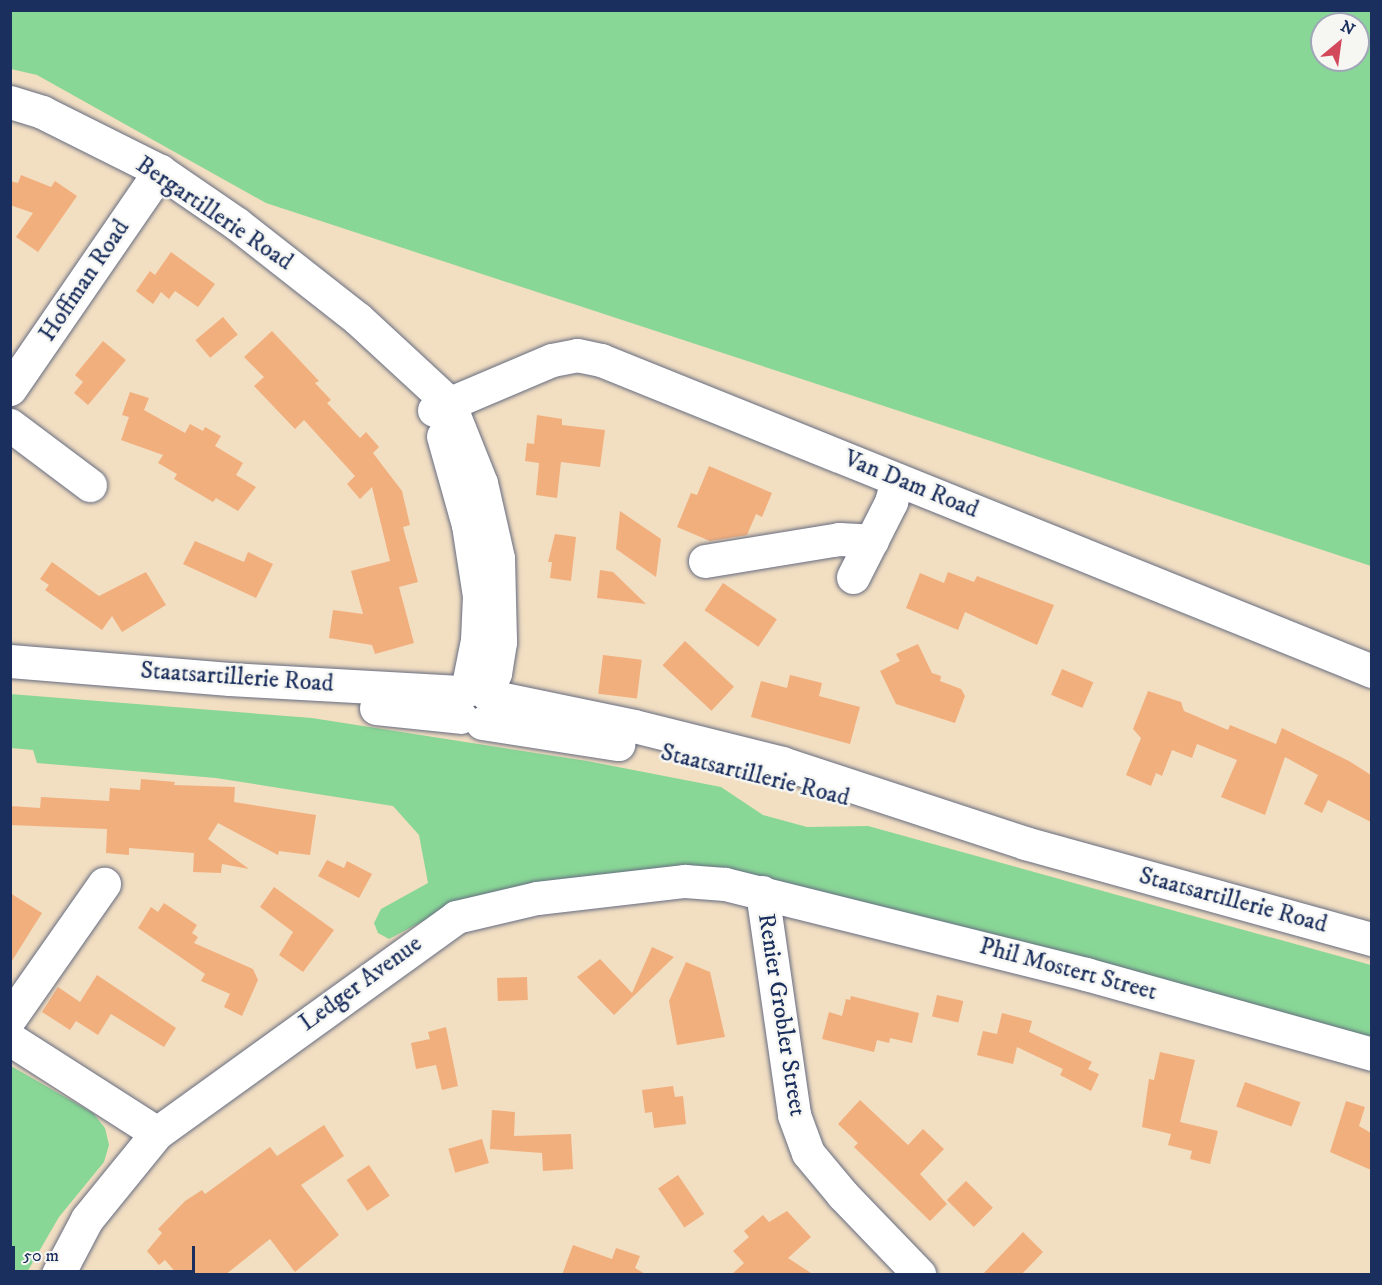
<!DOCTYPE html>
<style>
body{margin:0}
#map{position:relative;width:1382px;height:1285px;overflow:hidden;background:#f2dec1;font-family:"IM FELL DW Pica",serif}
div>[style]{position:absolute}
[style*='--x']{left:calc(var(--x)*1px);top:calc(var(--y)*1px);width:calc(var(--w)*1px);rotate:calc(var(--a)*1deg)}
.green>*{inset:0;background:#89d796}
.building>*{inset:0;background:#f2af7e;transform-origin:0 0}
.roads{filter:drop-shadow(0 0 2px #666c81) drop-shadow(0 0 2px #666c81)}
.minor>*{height:33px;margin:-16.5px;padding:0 16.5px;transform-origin:16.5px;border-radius:16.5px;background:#fff}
span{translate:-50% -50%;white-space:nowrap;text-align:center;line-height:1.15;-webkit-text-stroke:5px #f6f6f2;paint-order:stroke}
.street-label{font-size:24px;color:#1b2f5e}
.frame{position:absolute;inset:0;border:12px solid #1b2f5e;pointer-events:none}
.north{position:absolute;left:1310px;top:12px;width:60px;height:60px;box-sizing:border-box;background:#f6f6f2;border:2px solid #9ea6b7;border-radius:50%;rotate:29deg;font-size:16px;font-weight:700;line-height:24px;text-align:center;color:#1b2f5e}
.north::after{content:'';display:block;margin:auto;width:21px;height:27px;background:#d1495b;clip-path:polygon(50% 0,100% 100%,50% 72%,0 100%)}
.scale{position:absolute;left:12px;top:1246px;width:183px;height:27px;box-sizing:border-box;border:3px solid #1b2f5e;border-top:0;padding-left:8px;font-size:18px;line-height:21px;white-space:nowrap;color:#1b2f5e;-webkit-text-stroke:4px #f6f6f2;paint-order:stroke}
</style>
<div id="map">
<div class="green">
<i style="clip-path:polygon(evenodd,11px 10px,1371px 11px,1371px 566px,266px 203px,37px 75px,11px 69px,11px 10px,1322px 24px,1358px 24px,1358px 60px,1322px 60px,1322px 24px)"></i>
<i style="clip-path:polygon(10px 694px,312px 718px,587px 761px,721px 787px,763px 815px,807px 827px,868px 826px,1371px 965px,1371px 1044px,767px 880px,452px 906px,389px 939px,378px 933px,374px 923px,381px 909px,428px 883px,419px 835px,393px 806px,216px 778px,37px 763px,33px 750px,11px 748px)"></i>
<i style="clip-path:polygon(11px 1066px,93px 1113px,105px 1128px,109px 1145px,104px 1162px,59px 1217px,26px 1274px,11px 1274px)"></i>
</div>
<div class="building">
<i style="clip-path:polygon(21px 175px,51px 187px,55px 181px,77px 196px,38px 252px,16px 237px,33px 213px,10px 205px,10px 181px,18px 183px)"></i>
<i style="clip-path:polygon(171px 252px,215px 284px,198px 307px,175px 291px,169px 299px,161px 292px,153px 304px,136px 291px,150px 271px,155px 275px)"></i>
<i style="left:223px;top:317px;width:23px;height:36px;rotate:50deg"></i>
<i style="clip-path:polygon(272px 331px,319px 381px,315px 383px,331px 400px,327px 403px,360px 438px,366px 432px,379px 447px,373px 453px,402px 491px,410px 525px,403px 527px,418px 582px,399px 587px,414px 643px,375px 654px,372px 645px,329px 638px,333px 610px,363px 614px,351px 571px,390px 561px,372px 487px,360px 499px,347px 484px,355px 476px,304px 420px,295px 429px,254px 386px,264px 377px,244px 357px)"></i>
<i style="clip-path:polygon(103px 341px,126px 360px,88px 405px,74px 393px,83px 382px,75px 375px)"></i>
<i style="clip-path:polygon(130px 392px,149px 398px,144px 410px,185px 433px,190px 424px,203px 431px,205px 427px,221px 436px,215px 446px,243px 463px,236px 475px,256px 487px,238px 511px,216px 498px,213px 502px,174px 479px,177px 474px,158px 463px,163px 455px,121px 440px,129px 417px,122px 415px)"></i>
<i style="clip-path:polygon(537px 415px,562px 419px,562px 425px,605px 430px,600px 467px,561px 462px,557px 498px,536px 495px,539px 463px,525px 461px,527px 443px,534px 444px)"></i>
<i style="clip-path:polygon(709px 466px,772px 493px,762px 517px,756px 514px,747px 535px,710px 541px,677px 527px,691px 493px,697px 495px)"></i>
<i style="clip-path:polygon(620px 511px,661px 539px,656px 577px,616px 549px)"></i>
<i style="clip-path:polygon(555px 534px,576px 537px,571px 581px,550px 578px,552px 562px,548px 562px)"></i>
<i style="clip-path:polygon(195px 541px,244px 562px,248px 552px,273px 564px,256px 598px,183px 564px)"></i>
<i style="clip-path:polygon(52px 562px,99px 596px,146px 572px,166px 605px,122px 632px,112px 616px,102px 630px,45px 590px,49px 585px,40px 579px)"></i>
<i style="clip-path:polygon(600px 570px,613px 572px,646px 604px,597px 598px)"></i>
<i style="clip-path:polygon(948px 572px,974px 582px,977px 576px,1054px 605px,1037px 645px,965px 612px,958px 630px,906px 608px,920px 573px,944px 583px)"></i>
<i style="left:723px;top:583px;width:65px;height:33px;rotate:34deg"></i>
<i style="left:685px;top:641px;width:67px;height:33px;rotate:43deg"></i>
<i style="clip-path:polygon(918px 644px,932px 673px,941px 676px,940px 681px,961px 689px,965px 696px,955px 723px,896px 704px,880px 671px,900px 661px,896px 654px)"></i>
<i style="left:603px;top:655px;width:39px;height:39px;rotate:7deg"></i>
<i style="left:1062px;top:669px;width:34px;height:28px;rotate:23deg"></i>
<i style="clip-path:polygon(790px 675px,822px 683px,819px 696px,860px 707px,850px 744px,751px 717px,761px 681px,787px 688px)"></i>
<i style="clip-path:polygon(1148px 691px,1181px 702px,1184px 711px,1228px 730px,1230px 725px,1276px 744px,1282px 728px,1349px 761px,1371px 775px,1371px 822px,1328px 800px,1322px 813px,1304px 804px,1318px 775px,1285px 757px,1265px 815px,1221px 797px,1237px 760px,1197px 744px,1192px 758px,1172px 750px,1162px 776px,1156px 773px,1151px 786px,1126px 775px,1141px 738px,1133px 729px)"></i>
<i style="clip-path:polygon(141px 779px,175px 782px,174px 785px,235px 787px,234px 802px,316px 815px,310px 855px,279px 851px,278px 855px,218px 823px,208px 839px,249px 869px,222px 864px,221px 873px,193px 872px,194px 853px,129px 848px,129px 855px,106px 853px,107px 829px,10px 825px,10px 806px,40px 808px,41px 797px,109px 801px,110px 788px,140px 790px)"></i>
<i style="clip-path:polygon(327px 860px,344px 868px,347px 861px,372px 874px,359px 898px,318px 876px)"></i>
<i style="clip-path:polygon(274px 887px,334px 930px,303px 972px,279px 955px,293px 932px,260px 907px)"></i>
<i style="clip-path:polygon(10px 893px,42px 913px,10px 964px)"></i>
<i style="clip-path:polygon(164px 903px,197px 925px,192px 933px,198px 937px,194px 943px,253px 969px,258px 980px,242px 1016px,224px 1007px,230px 994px,201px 981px,205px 974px,138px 928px,151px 907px,158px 912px)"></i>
<i style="clip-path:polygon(652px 947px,674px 957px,614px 1015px,577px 977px,600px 959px,632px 993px)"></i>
<i style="clip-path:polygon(686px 962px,710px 972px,725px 1037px,677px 1045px,669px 1001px)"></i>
<i style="clip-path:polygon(97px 975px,176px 1028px,164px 1047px,111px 1014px,98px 1035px,76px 1021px,70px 1030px,42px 1012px,58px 987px,80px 1002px)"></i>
<i style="left:527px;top:977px;width:23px;height:30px;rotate:88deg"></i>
<i style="left:937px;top:995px;width:27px;height:22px;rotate:13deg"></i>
<i style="clip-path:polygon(851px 996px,919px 1013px,912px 1043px,890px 1038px,889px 1043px,877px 1040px,874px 1052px,822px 1039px,829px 1012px,842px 1016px,846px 999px,850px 1000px)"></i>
<i style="clip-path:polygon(1002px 1013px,1032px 1021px,1029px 1032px,1092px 1062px,1088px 1069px,1099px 1074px,1091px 1091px,1060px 1075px,1063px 1069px,1017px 1047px,1013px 1064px,977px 1055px,983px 1031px,997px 1034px)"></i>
<i style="clip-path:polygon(446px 1027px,458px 1086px,442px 1090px,436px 1065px,416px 1069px,411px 1043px,430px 1039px,428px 1032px)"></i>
<i style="clip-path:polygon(1160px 1052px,1195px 1060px,1180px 1122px,1218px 1131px,1210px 1164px,1190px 1159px,1192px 1151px,1168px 1145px,1171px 1134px,1142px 1127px,1149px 1079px,1154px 1080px)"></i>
<i style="left:1245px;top:1082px;width:59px;height:26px;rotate:20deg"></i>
<i style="clip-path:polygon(673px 1086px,675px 1097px,683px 1096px,686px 1124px,654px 1128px,652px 1112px,645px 1113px,642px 1090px)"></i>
<i style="clip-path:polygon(860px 1100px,908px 1145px,923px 1129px,944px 1149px,920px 1174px,947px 1204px,930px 1221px,854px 1147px,858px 1143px,838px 1124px)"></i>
<i style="clip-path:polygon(1346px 1101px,1365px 1107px,1359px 1126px,1371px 1133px,1371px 1170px,1330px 1152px)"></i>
<i style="clip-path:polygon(492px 1110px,515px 1112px,514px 1136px,571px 1134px,573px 1169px,543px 1171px,542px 1153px,490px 1149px)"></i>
<i style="clip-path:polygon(324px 1125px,344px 1156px,301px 1185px,339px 1235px,295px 1272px,270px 1239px,225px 1275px,178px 1275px,165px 1260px,159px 1265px,147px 1251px,162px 1233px,158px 1229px,185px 1201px,202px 1190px,205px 1194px,270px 1147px,277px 1156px)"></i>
<i style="left:482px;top:1139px;width:25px;height:35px;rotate:74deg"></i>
<i style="left:369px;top:1165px;width:37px;height:27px;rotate:56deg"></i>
<i style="left:678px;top:1175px;width:47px;height:24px;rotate:56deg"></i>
<i style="left:966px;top:1181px;width:38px;height:27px;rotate:45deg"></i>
<i style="clip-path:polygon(787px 1211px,811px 1237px,788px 1258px,814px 1275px,731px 1275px,744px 1263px,733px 1251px,749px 1237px,744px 1231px,763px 1215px,769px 1222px)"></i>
<i style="clip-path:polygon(1023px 1232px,1043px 1252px,1021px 1275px,982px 1275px)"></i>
<i style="clip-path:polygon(573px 1245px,612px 1259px,616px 1248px,640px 1256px,635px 1268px,647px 1275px,562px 1275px)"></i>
</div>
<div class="roads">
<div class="minor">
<i style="--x:10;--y:102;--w:34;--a:17"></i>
<i style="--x:42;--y:112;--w:132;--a:26.6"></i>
<i style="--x:160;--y:171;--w:93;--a:34.5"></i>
<i style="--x:237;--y:224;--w:152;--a:38.1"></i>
<i style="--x:357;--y:318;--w:125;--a:42.7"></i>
<i style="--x:449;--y:403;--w:86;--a:68.2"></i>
<i style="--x:481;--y:483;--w:77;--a:77.2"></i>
<i style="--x:498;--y:558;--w:84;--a:88.6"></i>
<i style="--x:500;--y:642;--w:31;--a:99"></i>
<i style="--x:495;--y:673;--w:22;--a:114"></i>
<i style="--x:10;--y:389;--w:265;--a:-55.5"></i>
<i style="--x:434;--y:410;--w:128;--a:-23"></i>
<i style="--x:552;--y:360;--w:25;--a:-11"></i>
<i style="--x:577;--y:355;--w:25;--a:12"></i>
<i style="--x:601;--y:360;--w:831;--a:21.97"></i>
<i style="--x:10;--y:425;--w:100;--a:36.9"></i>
<i style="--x:443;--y:436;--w:92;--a:74.3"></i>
<i style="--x:468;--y:525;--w:72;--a:81.2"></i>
<i style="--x:479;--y:596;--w:44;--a:92.6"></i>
<i style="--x:477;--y:640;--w:51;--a:101.3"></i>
<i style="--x:705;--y:561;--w:136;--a:-9.3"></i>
<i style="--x:839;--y:539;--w:33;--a:3"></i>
<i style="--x:853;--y:577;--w:84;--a:-63.1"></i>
<i style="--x:891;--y:502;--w:23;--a:-75"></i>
<i style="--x:10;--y:661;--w:220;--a:4.7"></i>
<i style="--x:229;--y:679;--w:235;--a:3.2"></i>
<i style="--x:489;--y:696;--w:148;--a:11.7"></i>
<i style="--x:634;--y:726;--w:153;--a:14"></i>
<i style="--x:782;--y:763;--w:256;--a:18.2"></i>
<i style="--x:1025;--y:843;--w:360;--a:15.5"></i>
<i style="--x:376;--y:708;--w:85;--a:6"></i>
<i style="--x:482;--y:723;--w:138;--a:8.8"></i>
<i style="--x:762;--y:892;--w:225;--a:81.8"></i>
<i style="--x:794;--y:1115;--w:40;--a:69.8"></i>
<i style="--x:808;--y:1153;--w:55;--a:50.2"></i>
<i style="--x:843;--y:1195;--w:110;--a:46.1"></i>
<i style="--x:10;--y:1018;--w:164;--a:-55"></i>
<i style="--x:10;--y:1039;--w:174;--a:32.6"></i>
<i style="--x:58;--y:1274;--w:62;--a:-62.2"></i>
<i style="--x:87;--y:1219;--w:111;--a:-50.9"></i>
<i style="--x:157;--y:1133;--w:369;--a:-35.8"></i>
<i style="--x:456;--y:917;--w:83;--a:-13.2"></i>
<i style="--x:537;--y:898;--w:149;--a:-6.6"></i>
<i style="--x:685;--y:881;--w:40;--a:4.3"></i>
<i style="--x:725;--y:884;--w:372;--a:14"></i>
<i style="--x:1086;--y:974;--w:297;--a:15.6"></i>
</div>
</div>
<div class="street-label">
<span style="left:214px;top:214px;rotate:34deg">Bergartillerie Road</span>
<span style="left:85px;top:281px;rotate:-56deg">Hoffman Road</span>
<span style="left:911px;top:485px;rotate:22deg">Van Dam Road</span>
<span style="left:237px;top:678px;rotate:4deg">Staatsartillerie Road</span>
<span style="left:755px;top:776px;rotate:14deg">Staatsartillerie Road</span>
<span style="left:1233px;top:901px;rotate:15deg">Staatsartillerie Road</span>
<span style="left:1068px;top:970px;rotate:15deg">Phil Mostert Street</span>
<span style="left:361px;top:984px;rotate:-36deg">Ledger Avenue</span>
<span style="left:781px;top:1015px;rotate:81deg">Renier Grobler Street</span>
</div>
<div class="frame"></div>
<div class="north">N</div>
<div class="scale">50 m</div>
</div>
